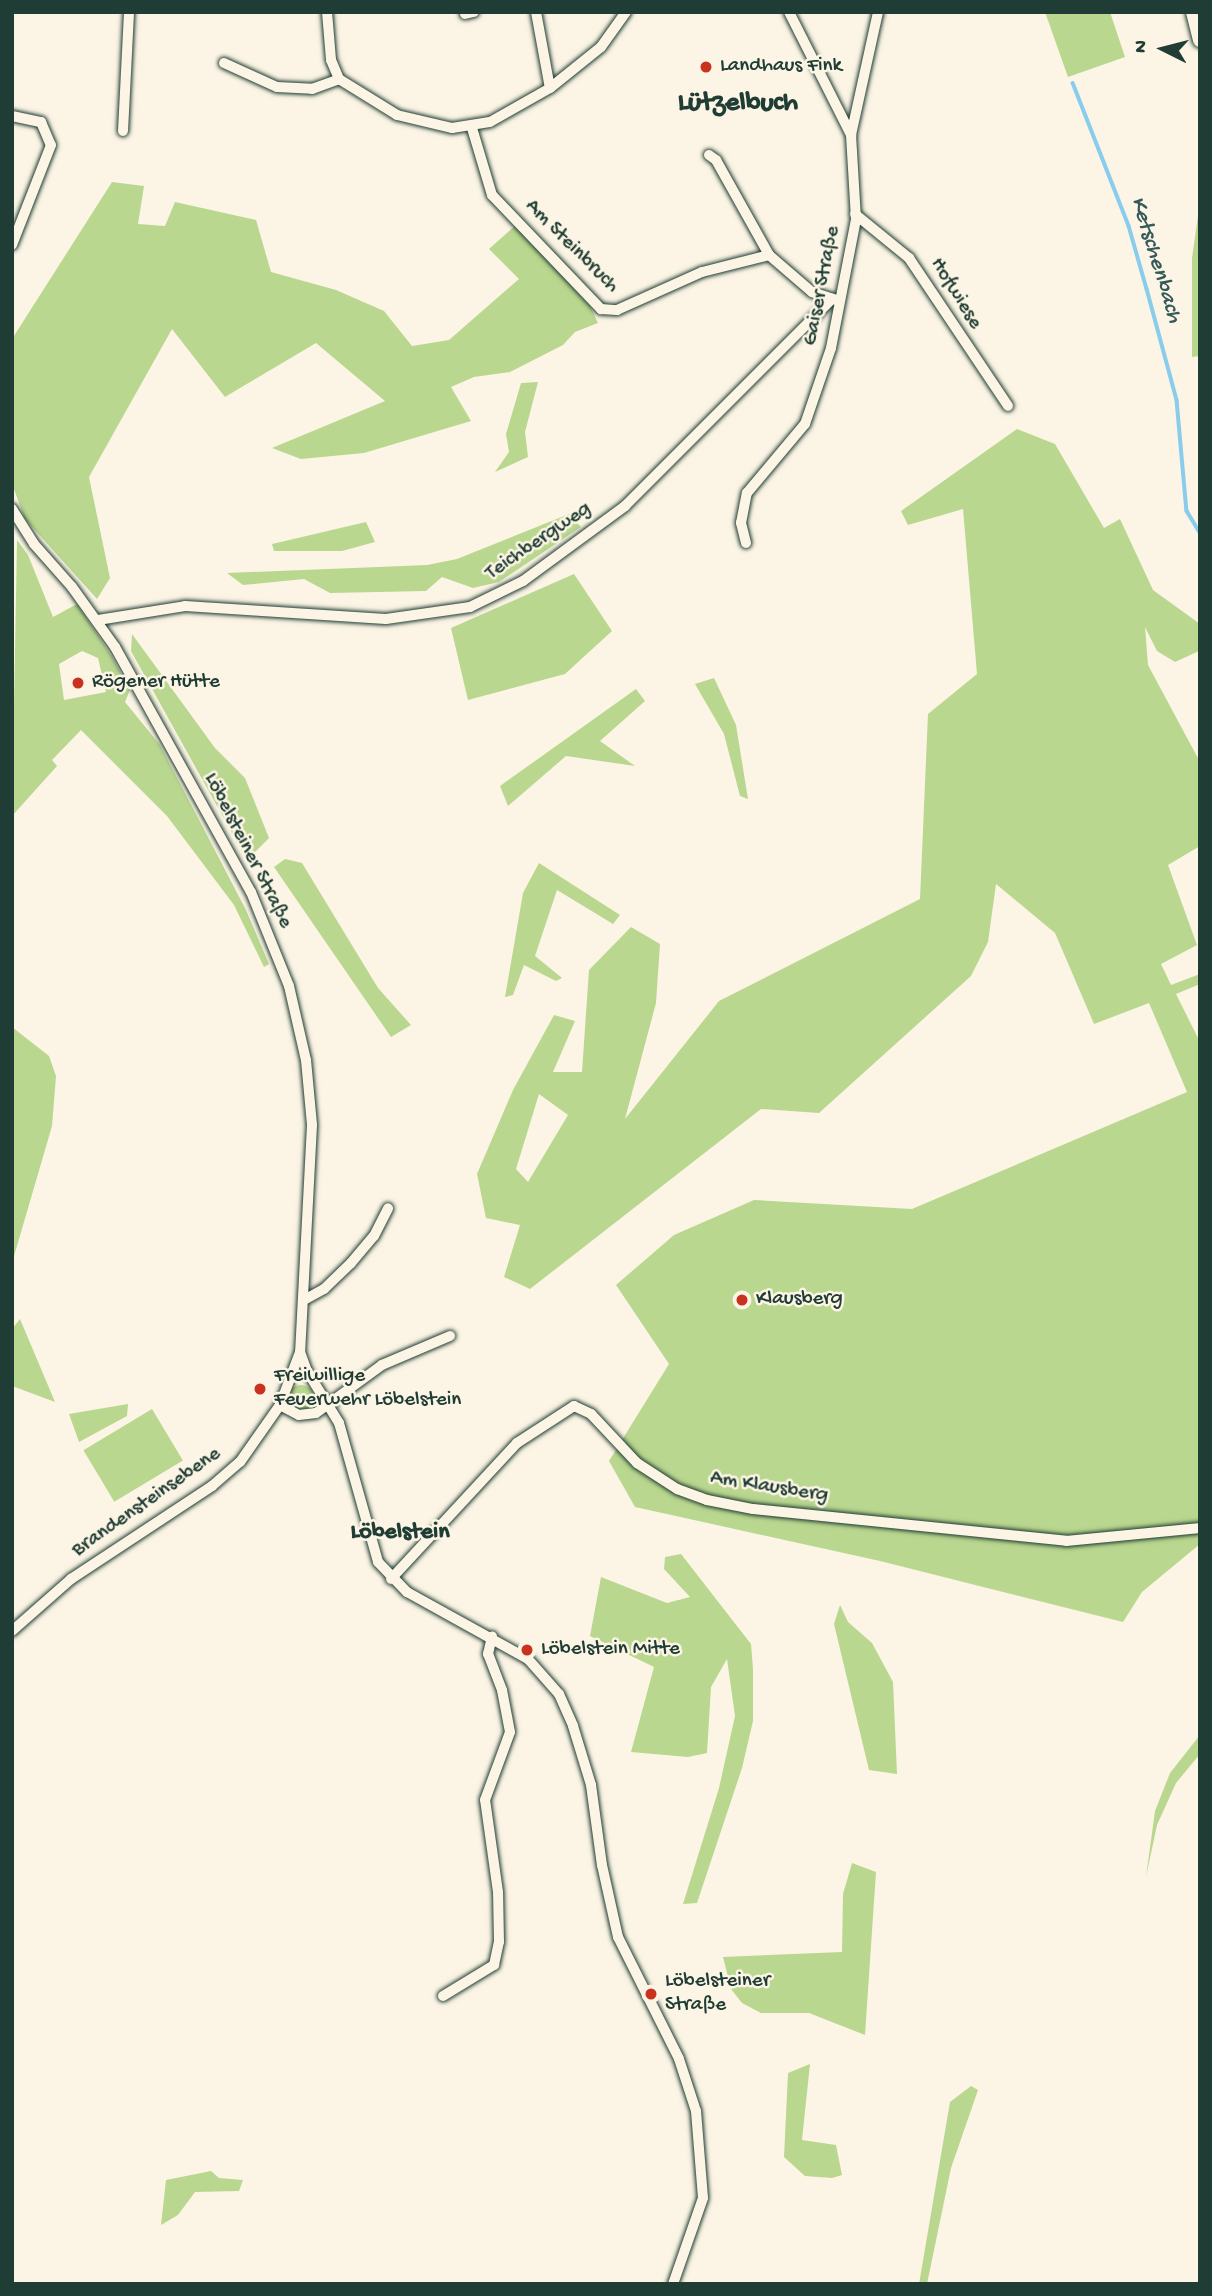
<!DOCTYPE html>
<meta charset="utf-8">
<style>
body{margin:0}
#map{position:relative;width:1212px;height:2296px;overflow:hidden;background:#fcf5e5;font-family:"Gochi Hand",sans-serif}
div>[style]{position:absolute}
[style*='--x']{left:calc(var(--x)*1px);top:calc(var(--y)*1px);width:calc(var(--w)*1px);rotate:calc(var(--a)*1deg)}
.green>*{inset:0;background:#bad78f;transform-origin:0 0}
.round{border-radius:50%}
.stream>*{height:3.5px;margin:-1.75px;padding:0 1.75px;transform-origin:1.75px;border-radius:1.75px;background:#89cceb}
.roads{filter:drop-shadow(0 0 2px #1f3d34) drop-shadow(0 0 2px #1f3d34)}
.street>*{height:10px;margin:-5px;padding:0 5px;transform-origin:5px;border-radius:5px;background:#fcf5e5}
.secondary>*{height:14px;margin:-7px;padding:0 7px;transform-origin:7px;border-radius:7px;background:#fcf5e5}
.dots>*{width:19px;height:19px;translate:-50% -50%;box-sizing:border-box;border:4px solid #fcf5e5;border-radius:50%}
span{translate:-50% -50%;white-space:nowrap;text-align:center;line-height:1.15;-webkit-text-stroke:5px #fcf5e5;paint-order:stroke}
.poi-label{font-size:21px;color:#1f3d34}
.left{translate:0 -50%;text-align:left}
.street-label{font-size:21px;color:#1f3d34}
.water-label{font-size:23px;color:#345a59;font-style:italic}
.quarter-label{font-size:24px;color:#1f3d34;font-weight:700}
.district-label{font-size:28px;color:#1f3d34;font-weight:700}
.frame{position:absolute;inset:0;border:14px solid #1f3d34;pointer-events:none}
.north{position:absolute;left:1128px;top:14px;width:70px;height:70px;-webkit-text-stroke:5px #fcf5e5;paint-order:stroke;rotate:276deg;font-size:19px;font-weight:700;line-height:28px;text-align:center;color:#1f3d34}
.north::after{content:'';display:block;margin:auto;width:24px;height:32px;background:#1f3d34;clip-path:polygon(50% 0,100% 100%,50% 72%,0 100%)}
</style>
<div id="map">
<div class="green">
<i style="clip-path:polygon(1045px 12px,1110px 12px,1125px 57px,1068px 77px)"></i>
<i style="clip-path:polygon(112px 182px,144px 186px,138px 224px,165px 226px,175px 202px,256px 220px,271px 272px,336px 290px,384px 311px,412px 346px,449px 340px,519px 279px,489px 249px,516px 225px,590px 306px,598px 323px,575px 332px,563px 345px,510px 372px,474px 377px,451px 387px,471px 421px,364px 453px,301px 459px,272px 448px,385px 401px,316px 343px,225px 397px,172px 329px,89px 477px,110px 578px,97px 599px,25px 519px,12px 484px,12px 339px)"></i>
<i style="clip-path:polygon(1200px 202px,1200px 356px,1192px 357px,1192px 258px)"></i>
<i style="clip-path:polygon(538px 382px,525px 432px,528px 457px,495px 472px,509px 452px,506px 434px,521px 383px)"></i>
<i style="clip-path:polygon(evenodd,1017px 429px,1055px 444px,1104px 528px,1120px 519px,1153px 590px,1200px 624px,1199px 651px,1175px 662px,1157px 651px,1145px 627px,1148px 665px,1200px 762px,1200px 846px,1168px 865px,1197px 945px,1161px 964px,1171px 985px,1200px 974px,1200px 984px,1176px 994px,1200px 1042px,1200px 1544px,1142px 1592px,1123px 1622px,880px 1561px,635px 1507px,609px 1461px,669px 1364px,616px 1285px,674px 1235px,754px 1200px,912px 1209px,1187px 1092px,1149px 1003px,1094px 1024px,1055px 933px,996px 884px,988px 942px,971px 976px,819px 1113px,761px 1109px,530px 1289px,504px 1277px,520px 1225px,486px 1218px,477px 1174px,513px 1090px,554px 1015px,575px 1021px,553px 1072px,582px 1072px,589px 970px,631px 927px,660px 944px,656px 1003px,625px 1119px,719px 1001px,920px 899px,928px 714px,977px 674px,963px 509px,908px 525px,901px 511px,1017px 429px,539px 1094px,568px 1115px,528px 1182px,516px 1169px,539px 1094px)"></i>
<i style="clip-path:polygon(569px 514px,581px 527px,499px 582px,473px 588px,442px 577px,426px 591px,330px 593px,304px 579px,243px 585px,227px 573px,427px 565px,457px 559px)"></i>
<i style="clip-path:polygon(366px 522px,375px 542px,342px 551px,274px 551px,272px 544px)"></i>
<i style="clip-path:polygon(evenodd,17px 540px,28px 555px,53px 617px,77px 604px,111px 655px,130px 690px,125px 702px,160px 745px,246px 910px,269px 964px,264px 967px,234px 905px,167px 816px,81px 730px,52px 760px,57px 766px,12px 816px,17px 540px,82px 651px,98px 658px,106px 692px,64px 700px,59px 664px,82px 651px)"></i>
<i style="clip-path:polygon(574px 574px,612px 631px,565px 674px,468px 700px,451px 628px)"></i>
<i style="clip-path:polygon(132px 634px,215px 748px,245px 778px,269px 838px,247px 860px,131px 651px)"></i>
<i style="clip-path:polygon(714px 678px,736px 725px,748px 799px,740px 796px,724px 734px,695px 684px)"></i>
<i style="clip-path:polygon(636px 689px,645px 701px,600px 741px,635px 766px,566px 756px,508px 806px,500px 786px)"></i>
<i style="clip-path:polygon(285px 859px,302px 863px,378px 988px,411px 1025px,391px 1037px,274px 867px)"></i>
<i style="clip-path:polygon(539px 863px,620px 915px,613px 924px,557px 890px,535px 956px,562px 978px,556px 981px,524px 965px,513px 995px,505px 997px,523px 893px)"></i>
<i style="clip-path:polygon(12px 1027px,49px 1056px,56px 1076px,52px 1126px,12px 1263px)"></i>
<i style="clip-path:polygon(20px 1319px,55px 1402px,12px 1386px,12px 1329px)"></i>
<i class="round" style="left:288px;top:1385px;width:26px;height:26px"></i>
<i style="clip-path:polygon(128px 1404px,127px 1416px,79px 1442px,69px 1414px)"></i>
<i style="left:152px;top:1409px;width:60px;height:80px;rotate:59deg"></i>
<i style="clip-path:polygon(681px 1554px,751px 1644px,753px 1669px,753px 1721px,742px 1768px,697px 1903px,683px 1904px,719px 1788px,735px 1716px,727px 1659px,711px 1687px,707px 1753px,688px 1757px,631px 1752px,654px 1667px,590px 1636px,601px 1577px,667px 1603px,690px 1597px,664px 1569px,665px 1557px)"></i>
<i style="clip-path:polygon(840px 1605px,848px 1622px,872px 1643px,893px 1682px,897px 1774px,869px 1770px,834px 1624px)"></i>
<i style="clip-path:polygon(1200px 1735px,1200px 1754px,1176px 1783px,1157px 1825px,1146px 1877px,1155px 1811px,1170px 1773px)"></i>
<i style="clip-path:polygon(852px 1863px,876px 1872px,865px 2035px,809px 2013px,761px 2013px,742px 2003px,731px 1989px,723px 1957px,842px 1952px,843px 1894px)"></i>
<i style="clip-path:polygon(810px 2064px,802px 2140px,836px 2145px,842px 2175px,832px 2178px,805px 2176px,784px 2157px,788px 2073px)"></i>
<i style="clip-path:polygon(971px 2086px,978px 2090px,951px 2168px,927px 2284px,919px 2284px,950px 2102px)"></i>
<i style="clip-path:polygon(211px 2171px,219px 2178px,243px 2180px,239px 2191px,195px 2192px,178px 2215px,161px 2225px,166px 2180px)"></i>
</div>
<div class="stream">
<i style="--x:1073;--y:83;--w:154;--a:68.6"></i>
<i style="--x:1129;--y:226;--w:66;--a:74.1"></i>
<i style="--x:1147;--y:289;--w:115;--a:74.9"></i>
<i style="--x:1177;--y:400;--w:111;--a:84.9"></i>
<i style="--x:1187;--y:511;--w:26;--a:59"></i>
</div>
<div class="roads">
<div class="street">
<i style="--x:327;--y:12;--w:48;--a:85.2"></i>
<i style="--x:331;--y:60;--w:21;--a:67"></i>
<i style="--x:339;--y:79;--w:68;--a:31.8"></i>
<i style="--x:397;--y:115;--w:57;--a:13.3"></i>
<i style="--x:452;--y:128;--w:38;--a:-9"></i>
<i style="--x:490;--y:122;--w:69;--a:-29.5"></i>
<i style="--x:550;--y:88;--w:65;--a:-38.8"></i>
<i style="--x:601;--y:47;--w:43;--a:-54.5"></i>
<i style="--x:536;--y:12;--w:77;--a:79.6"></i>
<i style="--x:789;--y:12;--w:138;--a:63.2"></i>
<i style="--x:465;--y:14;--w:9;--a:-13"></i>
<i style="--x:224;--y:63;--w:58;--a:24.4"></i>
<i style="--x:277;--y:87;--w:35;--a:3"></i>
<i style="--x:312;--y:89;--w:29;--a:-20"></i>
<i style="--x:12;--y:116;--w:30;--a:12"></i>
<i style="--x:41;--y:122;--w:25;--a:67"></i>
<i style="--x:51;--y:145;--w:107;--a:111.3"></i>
<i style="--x:472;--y:128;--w:70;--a:73.4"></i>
<i style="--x:492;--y:195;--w:158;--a:46.3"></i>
<i style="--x:601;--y:309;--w:16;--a:4"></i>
<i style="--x:617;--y:310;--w:93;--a:-24.1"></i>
<i style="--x:702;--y:272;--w:69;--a:-14.2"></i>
<i style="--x:769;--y:255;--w:57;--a:40.7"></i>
<i style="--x:812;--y:292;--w:25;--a:18"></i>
<i style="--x:123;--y:131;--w:119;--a:-87.1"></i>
<i style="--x:709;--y:155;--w:9;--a:36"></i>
<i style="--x:716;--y:160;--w:109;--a:60.8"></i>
<i style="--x:855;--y:214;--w:70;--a:39.2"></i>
<i style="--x:909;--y:258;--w:178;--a:56.2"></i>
<i style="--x:12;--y:509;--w:41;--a:57.8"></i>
<i style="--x:34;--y:544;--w:57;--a:48.5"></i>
<i style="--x:72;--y:587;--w:74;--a:54.4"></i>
<i style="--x:115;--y:647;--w:280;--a:61"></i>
<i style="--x:251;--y:892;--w:101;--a:68"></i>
<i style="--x:289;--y:986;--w:76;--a:77.1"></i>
<i style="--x:306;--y:1060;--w:65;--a:84.7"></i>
<i style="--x:312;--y:1125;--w:227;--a:93"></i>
<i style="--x:300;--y:1352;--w:20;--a:70"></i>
<i style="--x:307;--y:1371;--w:61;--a:58.4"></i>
<i style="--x:339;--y:1423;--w:144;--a:74.3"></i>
<i style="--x:378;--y:1562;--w:42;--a:46"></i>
<i style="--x:407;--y:1592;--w:138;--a:29"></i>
<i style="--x:528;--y:1659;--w:47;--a:48.5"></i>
<i style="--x:559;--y:1694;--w:35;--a:66"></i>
<i style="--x:573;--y:1726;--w:62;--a:73"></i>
<i style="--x:591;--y:1785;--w:81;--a:82.2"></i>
<i style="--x:602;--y:1865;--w:74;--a:77.5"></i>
<i style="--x:618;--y:1937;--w:136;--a:63.4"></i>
<i style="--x:679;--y:2059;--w:55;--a:71.9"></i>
<i style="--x:696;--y:2111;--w:87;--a:85.4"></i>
<i style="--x:703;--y:2198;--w:91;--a:109.2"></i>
<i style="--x:746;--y:543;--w:21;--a:-104"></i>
<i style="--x:741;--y:523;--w:31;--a:-79"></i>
<i style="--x:747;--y:493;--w:90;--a:-50"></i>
<i style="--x:805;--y:424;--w:80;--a:-71.1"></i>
<i style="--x:831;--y:348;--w:131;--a:-79"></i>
<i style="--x:856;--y:219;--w:84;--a:-93.4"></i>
<i style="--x:851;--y:135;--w:126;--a:-77.6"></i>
<i style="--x:98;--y:620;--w:88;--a:-9.1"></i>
<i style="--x:185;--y:606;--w:201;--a:3.7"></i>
<i style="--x:386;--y:619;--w:85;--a:-8.1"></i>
<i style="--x:470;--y:607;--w:59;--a:-26.1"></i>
<i style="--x:523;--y:581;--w:127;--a:-36.3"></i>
<i style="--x:625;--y:506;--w:293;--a:-45"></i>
<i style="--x:304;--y:1300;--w:23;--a:-29"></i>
<i style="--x:324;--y:1289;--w:37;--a:-44"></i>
<i style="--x:351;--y:1263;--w:35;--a:-50"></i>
<i style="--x:374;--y:1236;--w:31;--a:-63"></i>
<i style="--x:280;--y:1405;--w:21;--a:28"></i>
<i style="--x:299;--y:1415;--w:17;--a:-7"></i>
<i style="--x:316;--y:1413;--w:82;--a:-36"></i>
<i style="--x:382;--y:1365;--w:74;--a:-23.1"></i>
<i style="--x:391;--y:1579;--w:185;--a:-47.2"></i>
<i style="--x:517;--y:1443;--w:68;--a:-33"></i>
<i style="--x:574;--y:1406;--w:19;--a:25"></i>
<i style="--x:591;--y:1414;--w:67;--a:46.8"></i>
<i style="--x:637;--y:1463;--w:48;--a:33"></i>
<i style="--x:677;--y:1489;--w:32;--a:20"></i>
<i style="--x:707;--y:1500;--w:47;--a:11.1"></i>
<i style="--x:753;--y:1509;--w:315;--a:5.8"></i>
<i style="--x:1066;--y:1541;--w:135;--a:-5.5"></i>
<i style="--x:12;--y:1631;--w:79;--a:-41.4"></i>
<i style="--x:71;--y:1579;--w:169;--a:-33.4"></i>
<i style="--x:212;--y:1486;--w:37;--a:-41"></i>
<i style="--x:240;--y:1462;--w:70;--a:-54.9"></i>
<i style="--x:280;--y:1405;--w:57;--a:-69.3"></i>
<i style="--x:443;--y:1996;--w:60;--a:-31.3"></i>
<i style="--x:494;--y:1965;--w:24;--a:-78"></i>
<i style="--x:499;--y:1942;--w:50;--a:-91.1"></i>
<i style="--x:498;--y:1892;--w:93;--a:-98"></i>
<i style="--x:485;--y:1800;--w:72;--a:-69.8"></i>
<i style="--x:510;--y:1732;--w:43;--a:-100.8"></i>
<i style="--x:502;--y:1690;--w:39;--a:-111"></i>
<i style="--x:488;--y:1654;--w:18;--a:-77"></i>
</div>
<div class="secondary">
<i style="--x:1193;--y:12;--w:29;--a:76"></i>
</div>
</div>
<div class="dots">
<i style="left:706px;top:67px;background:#c8321e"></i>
<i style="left:78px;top:683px;background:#c8321e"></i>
<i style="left:742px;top:1300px;background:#c8321e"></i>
<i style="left:260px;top:1389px;background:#c8321e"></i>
<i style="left:527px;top:1650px;background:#c8321e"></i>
<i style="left:651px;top:1994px;background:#c8321e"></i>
</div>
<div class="poi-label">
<span class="left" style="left:720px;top:67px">Landhaus Fink</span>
<span class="left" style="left:92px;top:683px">Rögener Hütte</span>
<span class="left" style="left:756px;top:1300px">Klausberg</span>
<span class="left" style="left:274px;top:1389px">Freiwillige<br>Feuerwehr Löbelstein</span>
<span class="left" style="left:541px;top:1650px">Löbelstein Mitte</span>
<span class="left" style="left:665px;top:1994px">Löbelsteiner<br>Straße</span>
</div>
<div class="street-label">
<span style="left:571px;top:247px;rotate:45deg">Am Steinbruch</span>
<span style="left:823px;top:286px;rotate:-79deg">Gaiser Straße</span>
<span style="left:955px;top:294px;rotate:58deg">Hofwiese</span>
<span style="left:539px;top:542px;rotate:-34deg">Teichbergweg</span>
<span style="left:247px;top:851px;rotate:63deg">Löbelsteiner Straße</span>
<span style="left:769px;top:1488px;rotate:9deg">Am Klausberg</span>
<span style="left:147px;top:1503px;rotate:-35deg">Brandensteinsebene</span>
</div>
<div class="water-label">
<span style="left:1155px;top:260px;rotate:73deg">Ketschenbach</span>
</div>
<div class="quarter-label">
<span style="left:400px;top:1533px">Löbelstein</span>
</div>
<div class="district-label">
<span style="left:738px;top:104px">Lützelbuch</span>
</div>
<div class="frame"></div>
<div class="north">N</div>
</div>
